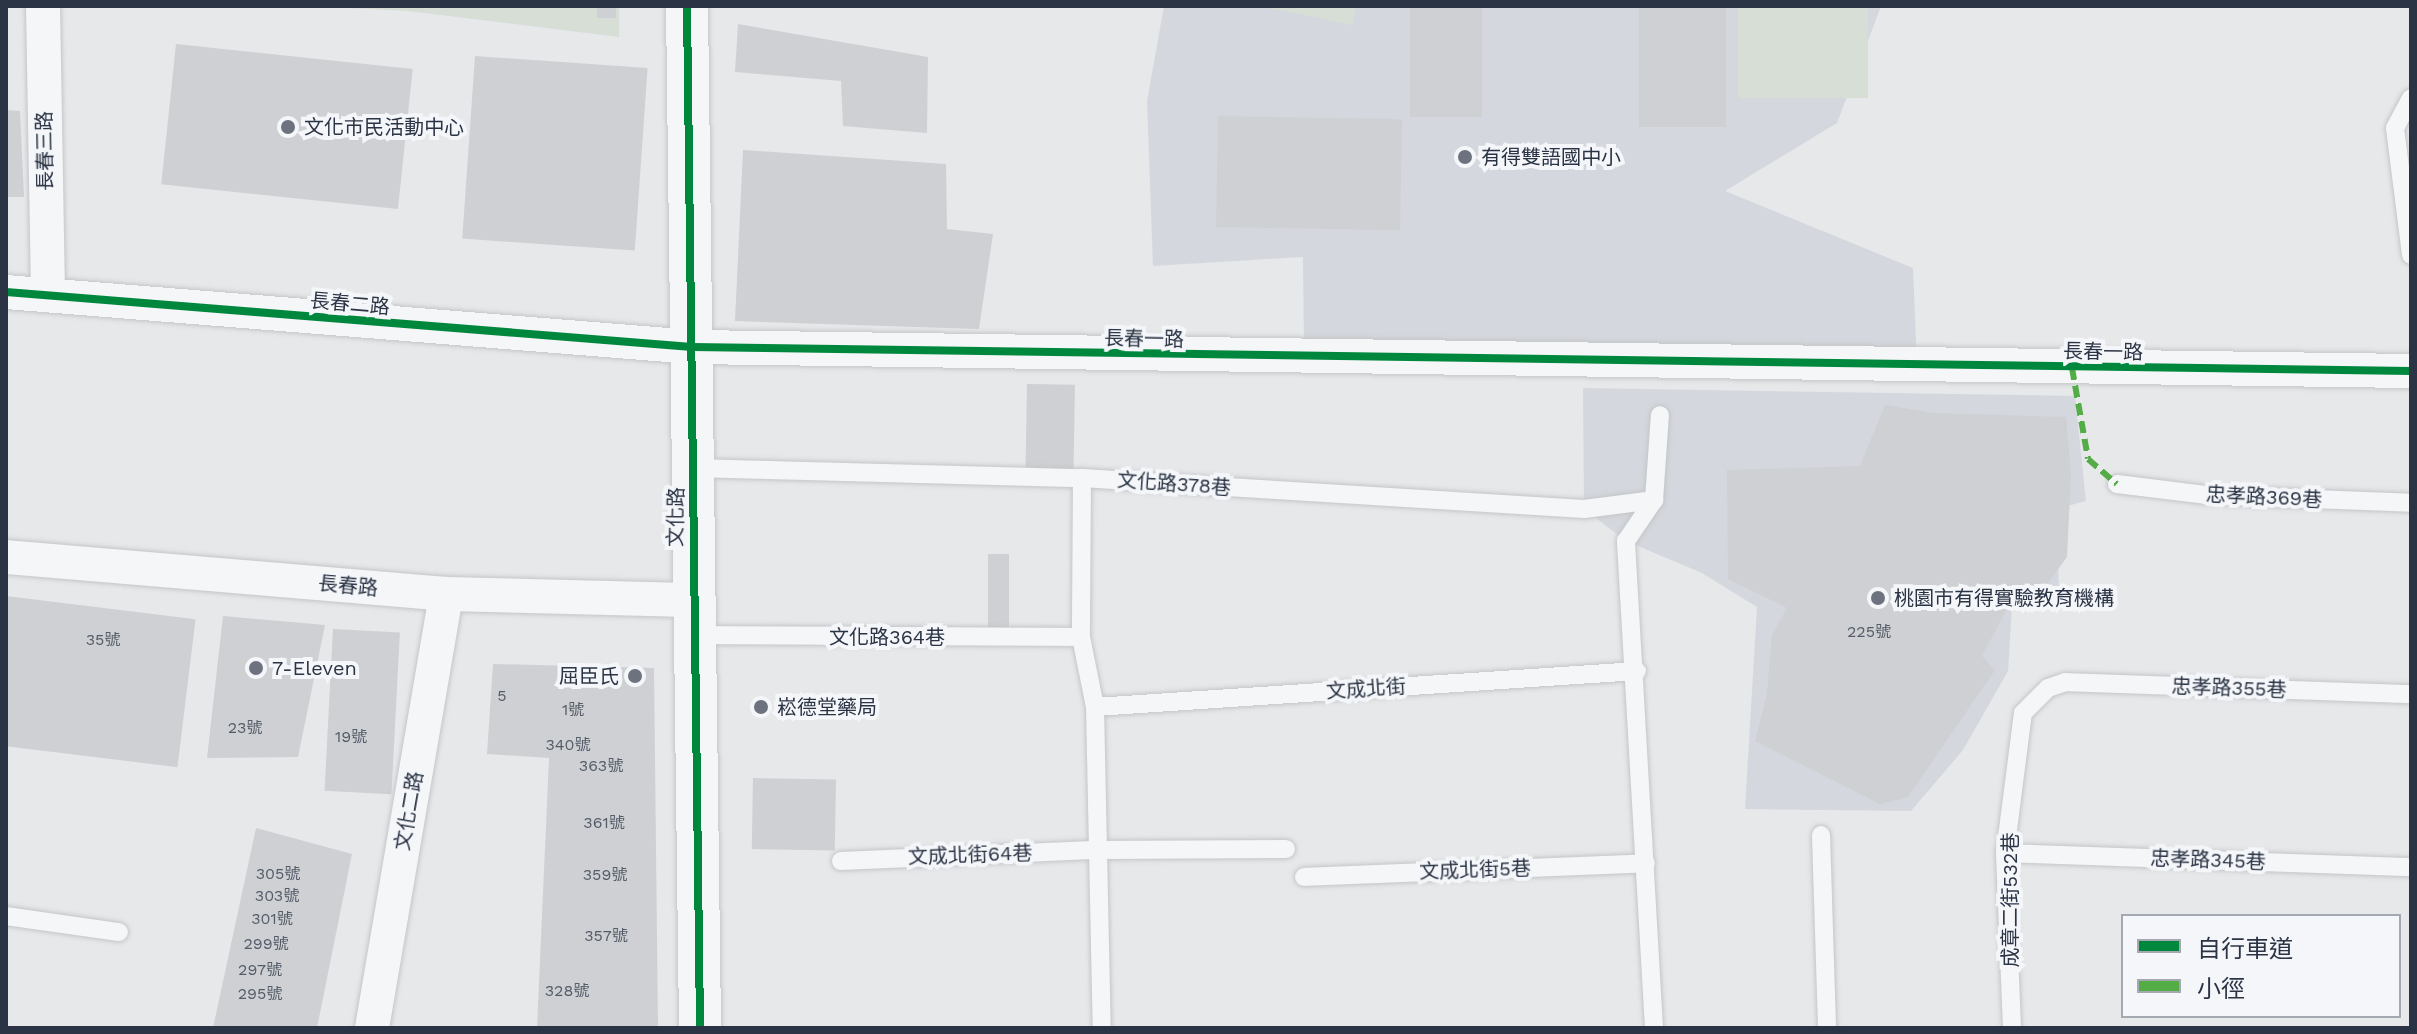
<!DOCTYPE html>
<meta charset="utf-8">
<style>
body{margin:0}
#map{position:relative;width:2417px;height:1034px;overflow:hidden;background:#e6e8ea;font-family:"Work Sans","Noto Sans TC",sans-serif}
div>[style]{position:absolute}
[style*='--x']{left:calc(var(--x)*1px);top:calc(var(--y)*1px);width:calc(var(--w)*1px);rotate:calc(var(--a)*1deg)}
.built>*{inset:0;background:#d4d7dd}
.green>*{inset:0;background:#d6ded6;transform-origin:0 0}
.building>*{inset:0;background:#ced0d3;transform-origin:0 0}
.roads{filter:drop-shadow(0 0 2px #c4c6c8) drop-shadow(0 0 2px #c4c6c8)}
.service>*{height:18px;margin:-9px;padding:0 9px;transform-origin:9px;border-radius:9px;background:#f5f6f7}
.minor>*{height:34px;margin:-17px;padding:0 17px;transform-origin:17px;border-radius:17px;background:#f5f6f7}
.tertiary>*{height:42px;margin:-21px;padding:0 21px;transform-origin:21px;border-radius:21px;background:#f5f6f7}
.quiet>*{height:6px;margin-top:-3px;transform-origin:0;background:repeating-linear-gradient(90deg,#54ac47 0 12px,transparent 0 18px)}
.cycleway>*{height:8px;margin:-4px;padding:0 4px;transform-origin:4px;border-radius:4px;background:#00873e}
.dots>*{width:22px;height:22px;translate:-50% -50%;box-sizing:border-box;border:4px solid #f4f6f9;border-radius:50%}
span{translate:-50% -50%;white-space:nowrap;text-align:center;line-height:1.15;-webkit-text-stroke:8px #f4f6f9;paint-order:stroke}
.number-label{font-size:16px;color:#545c69}
.number-label span{-webkit-text-stroke-width:0}
.poi-label{font-size:20px;color:#2b3445}
.left{translate:0 -50%;text-align:left}
.right{translate:-100% -50%;text-align:right}
.street-label{font-size:20px;color:#2b3445}
.frame{position:absolute;inset:0;border:8px solid #2b3445;pointer-events:none}
.legend{position:absolute;left:2121px;top:914px;width:280px;height:104px;box-sizing:border-box;background:#f4f6f9;border:2px solid #a4a8b1;margin:0;padding:10px 14px;list-style:none;font-size:24px;color:#2b3445}
.legend li{display:flex;align-items:center;gap:16px;height:40px}
.legend b{width:40px;border:2px solid #a4a8b1}
</style>
<div id="map">
<div class="built">
<i style="clip-path:polygon(1164px 6px,1881px 6px,1837px 123px,1725px 191px,1913px 268px,1917px 366px,1304px 346px,1303px 257px,1153px 266px,1147px 101px)"></i>
<i style="clip-path:polygon(1583px 388px,2075px 396px,2086px 501px,2056px 509px,2059px 587px,2013px 590px,2008px 671px,1963px 750px,1911px 811px,1745px 809px,1757px 607px,1702px 573px,1626px 541px,1584px 509px)"></i>
</div>
<div class="green">
<i style="clip-path:polygon(311px 6px,619px 6px,619px 37px,408px 11px)"></i>
<i style="clip-path:polygon(1259px 6px,1356px 6px,1353px 25px)"></i>
<i style="left:1738px;top:6px;width:130px;height:92px"></i>
</div>
<div class="building">
<i style="left:597px;top:6px;width:19px;height:12px"></i>
<i style="left:1410px;top:6px;width:72px;height:111px"></i>
<i style="left:1639px;top:6px;width:87px;height:121px"></i>
<i style="clip-path:polygon(738px 24px,928px 57px,927px 133px,843px 126px,841px 81px,735px 72px)"></i>
<i style="left:176px;top:44px;width:238px;height:141px;rotate:6deg"></i>
<i style="left:475px;top:56px;width:173px;height:183px;rotate:4deg"></i>
<i style="clip-path:polygon(6px 110px,20px 111px,24px 197px,6px 197px)"></i>
<i style="left:1218px;top:116px;width:184px;height:111px;rotate:1deg"></i>
<i style="clip-path:polygon(743px 150px,946px 164px,947px 229px,993px 234px,979px 329px,735px 321px)"></i>
<i style="left:1027px;top:384px;width:48px;height:86px;rotate:1deg"></i>
<i style="clip-path:polygon(1885px 405px,1933px 413px,2066px 417px,2071px 473px,2067px 557px,2048px 583px,2017px 590px,1982px 656px,1995px 670px,1908px 797px,1880px 804px,1755px 741px,1767px 693px,1772px 635px,1787px 608px,1728px 579px,1727px 470px,1860px 466px)"></i>
<i style="left:988px;top:554px;width:21px;height:78px"></i>
<i style="left:6px;top:596px;width:191px;height:149px;rotate:7deg"></i>
<i style="clip-path:polygon(223px 616px,325px 625px,298px 757px,207px 758px)"></i>
<i style="left:333px;top:629px;width:67px;height:162px;rotate:3deg"></i>
<i style="clip-path:polygon(493px 664px,654px 668px,658px 1028px,537px 1028px,549px 758px,487px 754px)"></i>
<i style="left:753px;top:778px;width:83px;height:71px;rotate:1deg"></i>
<i style="clip-path:polygon(256px 828px,352px 854px,317px 1028px,213px 1028px)"></i>
</div>
<div class="roads">
<div class="service">
<i style="--x:2411;--y:98;--w:34;--a:118"></i>
<i style="--x:2395;--y:128;--w:128;--a:82.8"></i>
<i style="--x:692;--y:468;--w:390;--a:1.5"></i>
<i style="--x:1082;--y:478;--w:503;--a:3.53"></i>
<i style="--x:1584;--y:509;--w:71;--a:-7.3"></i>
<i style="--x:1082;--y:478;--w:159;--a:90.4"></i>
<i style="--x:1081;--y:637;--w:71;--a:78.7"></i>
<i style="--x:1095;--y:707;--w:321;--a:88.8"></i>
<i style="--x:2117;--y:484;--w:91;--a:7"></i>
<i style="--x:2207;--y:495;--w:204;--a:2.2"></i>
<i style="--x:693;--y:635;--w:388;--a:0.3"></i>
<i style="--x:1095;--y:707;--w:543;--a:-3.8"></i>
<i style="--x:1821;--y:835;--w:193;--a:88.2"></i>
<i style="--x:2005;--y:853;--w:406;--a:2"></i>
<i style="--x:841;--y:861;--w:257;--a:-2.5"></i>
<i style="--x:1098;--y:850;--w:188;--a:-0.3"></i>
<i style="--x:1304;--y:877;--w:342;--a:-2.3"></i>
<i style="--x:6;--y:916;--w:114;--a:8.1"></i>
<i style="--x:1654;--y:1028;--w:488;--a:-93.3"></i>
<i style="--x:1626;--y:541;--w:50;--a:-55.7"></i>
<i style="--x:1654;--y:500;--w:85;--a:-86"></i>
<i style="--x:2012;--y:1028;--w:175;--a:-92.3"></i>
<i style="--x:2005;--y:853;--w:141;--a:-82.7"></i>
<i style="--x:2023;--y:713;--w:35;--a:-45"></i>
<i style="--x:2048;--y:688;--w:18;--a:-19"></i>
<i style="--x:2065;--y:682;--w:346;--a:2"></i>
</div>
<div class="minor">
<i style="--x:43;--y:6;--w:289;--a:89"></i>
<i style="--x:6;--y:292;--w:688;--a:4.58"></i>
<i style="--x:692;--y:347;--w:1719;--a:0.8"></i>
<i style="--x:6;--y:557;--w:442;--a:4.8"></i>
<i style="--x:446;--y:594;--w:245;--a:1.4"></i>
<i style="--x:372;--y:1028;--w:440;--a:-80.3"></i>
</div>
<div class="tertiary">
<i style="--x:687;--y:6;--w:1022;--a:89.27"></i>
</div>
</div>
<div class="quiet">
<i style="--x:2072;--y:368;--w:92;--a:80"></i>
<i style="--x:2088;--y:459;--w:38;--a:41"></i>
</div>
<div class="cycleway">
<i style="--x:687;--y:6;--w:1022;--a:89.27"></i>
<i style="--x:6;--y:292;--w:688;--a:4.58"></i>
<i style="--x:692;--y:347;--w:1719;--a:0.8"></i>
</div>
<div class="dots">
<i style="left:288px;top:127px;background:#6c737f"></i>
<i style="left:1465px;top:157px;background:#6c737f"></i>
<i style="left:1878px;top:598px;background:#6c737f"></i>
<i style="left:256px;top:668px;background:#6c737f"></i>
<i style="left:635px;top:676px;background:#6c737f"></i>
<i style="left:761px;top:707px;background:#6c737f"></i>
</div>
<div class="number-label">
<span style="left:1869px;top:632px">225號</span>
<span style="left:103px;top:640px">35號</span>
<span style="left:502px;top:696px">5</span>
<span style="left:573px;top:710px">1號</span>
<span style="left:245px;top:728px">23號</span>
<span style="left:351px;top:737px">19號</span>
<span style="left:568px;top:745px">340號</span>
<span style="left:601px;top:766px">363號</span>
<span style="left:604px;top:823px">361號</span>
<span style="left:278px;top:874px">305號</span>
<span style="left:605px;top:875px">359號</span>
<span style="left:277px;top:896px">303號</span>
<span style="left:272px;top:919px">301號</span>
<span style="left:606px;top:936px">357號</span>
<span style="left:266px;top:944px">299號</span>
<span style="left:260px;top:970px">297號</span>
<span style="left:567px;top:991px">328號</span>
<span style="left:260px;top:994px">295號</span>
</div>
<div class="poi-label">
<span class="left" style="left:304px;top:127px">文化市民活動中心</span>
<span class="left" style="left:1481px;top:157px">有得雙語國中小</span>
<span class="left" style="left:1894px;top:598px">桃園市有得實驗教育機構</span>
<span class="left" style="left:272px;top:668px">7-Eleven</span>
<span class="right" style="left:619px;top:676px">屈臣氏</span>
<span class="left" style="left:777px;top:707px">崧德堂藥局</span>
</div>
<div class="street-label">
<span style="left:45px;top:151px;rotate:-91deg">長春三路</span>
<span style="left:350px;top:304px;rotate:5deg">長春二路</span>
<span style="left:1144px;top:339px;rotate:1deg">長春一路</span>
<span style="left:2103px;top:352px;rotate:1deg">長春一路</span>
<span style="left:1174px;top:484px;rotate:4deg">文化路378巷</span>
<span style="left:2264px;top:497px;rotate:3deg">忠孝路369巷</span>
<span style="left:676px;top:517px;rotate:-89deg">文化路</span>
<span style="left:348px;top:586px;rotate:5deg">長春路</span>
<span style="left:887px;top:637px">文化路364巷</span>
<span style="left:2229px;top:688px;rotate:2deg">忠孝路355巷</span>
<span style="left:1366px;top:689px;rotate:-4deg">文成北街</span>
<span style="left:409px;top:811px;rotate:-80deg">文化二路</span>
<span style="left:970px;top:855px;rotate:-2deg">文成北街64巷</span>
<span style="left:2208px;top:860px;rotate:2deg">忠孝路345巷</span>
<span style="left:1475px;top:870px;rotate:-2deg">文成北街5巷</span>
<span style="left:2010px;top:900px;rotate:-90deg">成章二街532巷</span>
</div>
<div class="frame"></div>
<ul class="legend">
<li><b style="height:10px;background:#00873e"></b>自行車道</li>
<li><b style="height:10px;background:#54ac47"></b>小徑</li>
</ul>
</div>
